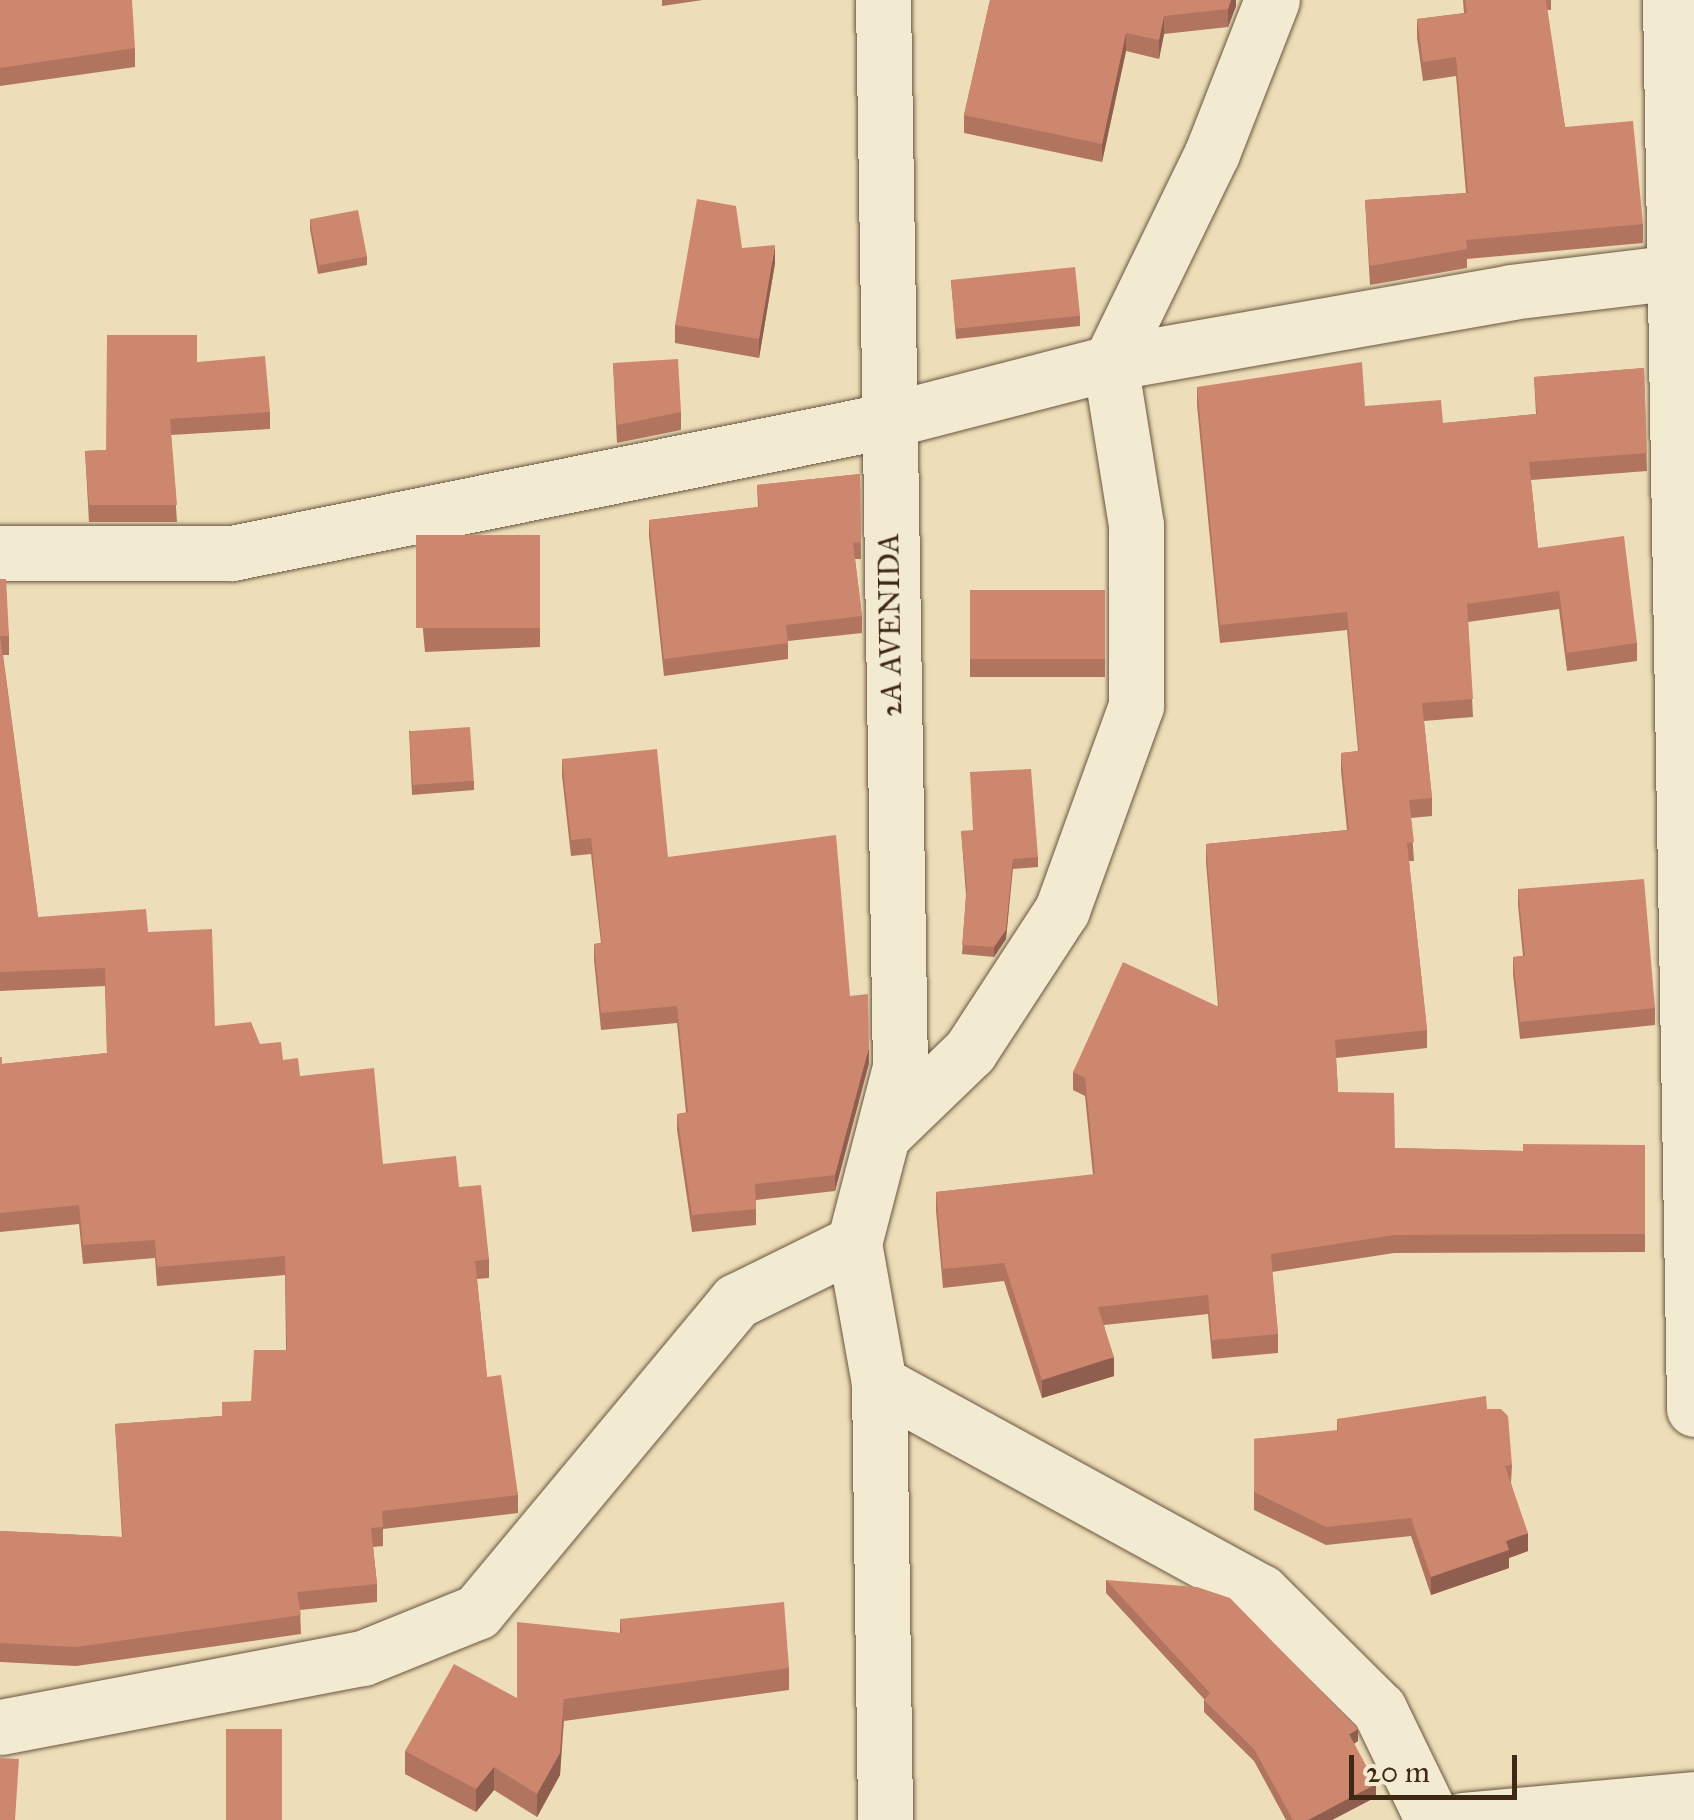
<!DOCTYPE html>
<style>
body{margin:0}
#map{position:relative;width:1694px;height:1820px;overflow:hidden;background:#eddeb9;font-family:"IM FELL Great Primer",serif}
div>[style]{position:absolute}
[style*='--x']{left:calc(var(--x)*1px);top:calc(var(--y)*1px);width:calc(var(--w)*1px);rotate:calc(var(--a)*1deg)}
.roads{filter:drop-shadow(0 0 2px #6a563e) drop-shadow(0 0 2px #6a563e)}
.minor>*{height:55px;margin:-27.5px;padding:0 27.5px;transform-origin:27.5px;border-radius:27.5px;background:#f3ead2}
.wall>*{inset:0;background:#b1745f;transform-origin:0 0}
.shaded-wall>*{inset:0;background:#905e4e}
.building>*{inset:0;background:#ce876f;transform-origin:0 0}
span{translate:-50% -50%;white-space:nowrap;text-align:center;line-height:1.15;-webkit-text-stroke:9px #f3ead2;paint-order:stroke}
.street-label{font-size:30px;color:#3f2915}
.scale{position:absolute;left:1349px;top:1755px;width:168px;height:45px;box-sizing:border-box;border:5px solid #3f2915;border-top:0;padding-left:12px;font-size:30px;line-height:35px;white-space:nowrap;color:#3f2915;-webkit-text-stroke:8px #f3ead2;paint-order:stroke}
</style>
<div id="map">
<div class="roads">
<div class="minor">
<i style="--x:883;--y:0;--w:1067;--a:89.09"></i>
<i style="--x:900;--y:1067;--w:182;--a:104.6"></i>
<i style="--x:854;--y:1243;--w:142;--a:79.9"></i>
<i style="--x:879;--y:1383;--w:435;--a:28.7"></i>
<i style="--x:1261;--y:1592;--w:166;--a:44.8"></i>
<i style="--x:1379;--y:1709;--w:123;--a:64.1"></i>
<i style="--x:1670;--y:0;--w:1409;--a:89.02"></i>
<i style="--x:0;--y:553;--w:232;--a:0"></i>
<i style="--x:232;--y:553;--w:666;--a:-11.43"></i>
<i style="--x:885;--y:421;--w:232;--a:-14.5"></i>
<i style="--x:1110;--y:363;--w:407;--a:-10"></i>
<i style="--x:1511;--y:292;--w:184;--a:-6.9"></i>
<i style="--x:883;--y:1135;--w:121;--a:-44"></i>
<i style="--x:970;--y:1051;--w:168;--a:-56.9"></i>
<i style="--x:1062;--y:910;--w:217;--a:-70.1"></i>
<i style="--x:1136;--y:706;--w:181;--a:-90"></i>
<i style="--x:1136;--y:525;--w:164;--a:-99.1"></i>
<i style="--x:1110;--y:363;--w:233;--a:-64.1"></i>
<i style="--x:1212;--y:153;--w:164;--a:-68.6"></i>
<i style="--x:879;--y:1383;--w:437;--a:89.2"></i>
<i style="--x:0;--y:1727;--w:369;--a:-10.8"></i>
<i style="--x:363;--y:1658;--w:123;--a:-22"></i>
<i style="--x:477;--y:1612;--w:405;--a:-50.2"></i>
<i style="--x:736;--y:1301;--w:131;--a:-26.2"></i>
<i style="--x:1463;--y:1820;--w:232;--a:-5.2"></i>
</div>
</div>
<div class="wall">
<i style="clip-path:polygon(0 0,135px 48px,135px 67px,0 86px)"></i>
<i style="clip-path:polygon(662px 0,703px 0,662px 6px)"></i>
<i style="clip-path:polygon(990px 0,1236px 0,1236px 6px,1228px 27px,1164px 34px,1159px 59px,1126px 51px,1102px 162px,964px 133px,964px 115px)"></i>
<i style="clip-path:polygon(1463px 0,1551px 0,1551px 10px,1547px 10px,1565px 127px,1643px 224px,1643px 243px,1467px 259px,1467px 268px,1370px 285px,1365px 200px,1466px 193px,1456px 76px,1423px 81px,1417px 38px,1417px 19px,1464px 13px)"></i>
<i style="clip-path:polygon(310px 219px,367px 256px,367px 265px,318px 274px,310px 229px)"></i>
<i style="clip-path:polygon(742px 248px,775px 263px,759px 358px,675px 343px,675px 325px)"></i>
<i style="clip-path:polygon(951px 280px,1080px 316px,1080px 326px,956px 339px)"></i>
<i style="clip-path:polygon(197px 362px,270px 412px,270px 429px,171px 435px,177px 522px,89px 522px,85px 451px,106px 450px)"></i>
<i style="clip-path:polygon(613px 363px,681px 412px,681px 430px,617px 443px)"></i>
<i style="clip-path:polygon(1644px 368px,1647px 471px,1531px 480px,1538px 548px,1637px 643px,1637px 661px,1567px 671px,1559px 609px,1468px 622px,1473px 717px,1424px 721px,1432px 798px,1432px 816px,1411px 818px,1414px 861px,1409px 861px,1427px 1030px,1427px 1048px,1336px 1058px,1338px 1092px,1395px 1148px,1523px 1151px,1645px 1145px,1645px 1252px,1394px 1253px,1272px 1272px,1278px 1334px,1278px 1353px,1212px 1359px,1208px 1314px,1104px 1325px,1114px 1376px,1042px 1398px,1004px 1281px,943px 1288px,936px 1211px,936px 1192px,1093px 1175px,1085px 1096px,1073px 1090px,1073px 1072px,1218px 1006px,1206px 862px,1206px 844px,1347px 830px,1341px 771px,1341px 753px,1358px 751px,1347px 630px,1220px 643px,1197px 405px,1197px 387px,1365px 406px,1443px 423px,1536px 414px,1534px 377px)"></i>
<i style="clip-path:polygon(860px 474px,861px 559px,855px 559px,862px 616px,862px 633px,788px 641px,788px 659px,664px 676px,649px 536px,649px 520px,758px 507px,757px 485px)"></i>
<i style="clip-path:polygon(540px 535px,540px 647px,425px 652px,417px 565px,417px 547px)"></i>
<i style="clip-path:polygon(0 579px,9px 636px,9px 655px,3px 655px,38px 917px,148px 932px,215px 1026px,260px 1044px,283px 1060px,383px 1164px,459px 1187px,489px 1259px,489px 1278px,477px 1279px,487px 1377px,518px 1495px,518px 1513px,383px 1529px,383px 1546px,373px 1547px,377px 1584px,377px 1602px,300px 1610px,301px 1634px,76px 1666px,0 1662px,0 1531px,122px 1537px,115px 1424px,222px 1416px,251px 1401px,286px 1350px,285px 1275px,157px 1286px,155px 1258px,83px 1264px,79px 1224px,0 1232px,0 1057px,2px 1064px,107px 1053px,105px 986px,0 991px)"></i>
<i style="left:1105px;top:590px;width:87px;height:135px;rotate:90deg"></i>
<i style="clip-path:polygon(409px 730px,474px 781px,474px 790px,412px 795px)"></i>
<i style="clip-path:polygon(562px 759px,668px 857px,850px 996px,869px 1063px,835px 1191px,756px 1200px,756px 1225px,692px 1232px,677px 1130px,677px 1114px,686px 1113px,677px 1023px,601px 1030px,594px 960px,594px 944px,601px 943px,591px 854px,571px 856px,562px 776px)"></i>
<i style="clip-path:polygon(961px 831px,1038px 857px,1038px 867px,1013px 869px,1006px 939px,994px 957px,962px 954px,966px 894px)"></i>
<i style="clip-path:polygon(1518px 889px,1655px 1008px,1655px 1025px,1520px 1039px,1513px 974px,1513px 957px,1523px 956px,1518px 905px)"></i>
<i style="clip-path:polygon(1487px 1409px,1512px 1465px,1511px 1483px,1528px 1551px,1509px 1558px,1509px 1568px,1431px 1595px,1411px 1536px,1326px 1545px,1254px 1510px,1254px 1439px,1337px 1431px,1337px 1419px)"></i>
<i style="clip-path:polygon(1106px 1580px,1358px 1741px,1354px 1744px,1376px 1797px,1332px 1820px,1286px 1820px,1254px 1761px,1204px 1712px,1204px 1699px,1106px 1593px)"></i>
<i style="clip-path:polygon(620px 1619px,789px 1668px,789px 1690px,564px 1721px,560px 1775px,537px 1817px,494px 1790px,476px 1812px,405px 1774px,405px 1751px,517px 1698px,620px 1633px)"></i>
</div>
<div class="shaded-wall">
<i style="clip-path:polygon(1231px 0,1236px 0,1236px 6px,1228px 27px,1228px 9px)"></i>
<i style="clip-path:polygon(1164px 16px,1164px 34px,1159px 59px,1159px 40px)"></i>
<i style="clip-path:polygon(1126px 33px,1126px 51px,1102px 162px,1102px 144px)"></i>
<i style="clip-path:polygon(775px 245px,775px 263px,759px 358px,759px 339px)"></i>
<i style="clip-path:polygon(1013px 859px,1006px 939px,994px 957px,994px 947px)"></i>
<i style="clip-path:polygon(869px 1047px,869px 1063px,835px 1191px,835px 1175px)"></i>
<i style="clip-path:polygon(1114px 1357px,1114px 1376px,1042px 1398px,1042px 1380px)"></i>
<i style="clip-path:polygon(1528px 1533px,1528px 1551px,1509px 1558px,1509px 1568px,1431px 1595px,1431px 1577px,1506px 1541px)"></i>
<i style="clip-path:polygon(564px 1699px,560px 1775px,537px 1817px,537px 1794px)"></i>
<i style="clip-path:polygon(1358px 1729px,1358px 1741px,1349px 1746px,1349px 1734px)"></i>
<i style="clip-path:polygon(494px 1767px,494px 1790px,476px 1812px,476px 1789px)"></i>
<i style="clip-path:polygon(1376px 1784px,1376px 1797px,1332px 1820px,1308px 1820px)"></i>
</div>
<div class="building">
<i style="clip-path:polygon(0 0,132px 0,135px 48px,0 68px)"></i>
<i style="clip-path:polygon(990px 0,1231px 0,1228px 9px,1164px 16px,1159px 40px,1126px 33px,1102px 144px,964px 115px)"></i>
<i style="clip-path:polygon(1465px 0,1546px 0,1565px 127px,1633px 121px,1643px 224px,1466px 240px,1467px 249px,1370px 266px,1365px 200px,1468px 193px,1456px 57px,1423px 62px,1417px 19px,1467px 13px)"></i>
<i style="clip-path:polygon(697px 199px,736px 206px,742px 248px,775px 245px,759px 339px,675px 325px)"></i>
<i style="left:358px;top:210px;width:47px;height:49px;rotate:79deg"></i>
<i style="left:1075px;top:267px;width:49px;height:125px;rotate:84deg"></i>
<i style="clip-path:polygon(107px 335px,197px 335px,197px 362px,265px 356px,270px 412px,170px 419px,177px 505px,89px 505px,85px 451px,106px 450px)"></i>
<i style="clip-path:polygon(678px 359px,681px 412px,617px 425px,613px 363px)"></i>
<i style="clip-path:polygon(1362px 362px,1365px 406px,1441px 400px,1443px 423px,1537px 414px,1534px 377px,1644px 368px,1647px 453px,1529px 462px,1538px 548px,1624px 536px,1637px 643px,1567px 653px,1559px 591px,1467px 604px,1473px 699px,1422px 703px,1432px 798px,1409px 800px,1414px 842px,1407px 843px,1427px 1030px,1335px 1040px,1338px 1092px,1394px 1093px,1395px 1148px,1523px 1151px,1523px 1144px,1645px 1145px,1645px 1234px,1394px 1235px,1271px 1254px,1278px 1334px,1212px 1340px,1208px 1295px,1098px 1307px,1114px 1357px,1042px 1380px,1004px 1263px,943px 1269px,936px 1192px,1095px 1174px,1085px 1078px,1073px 1072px,1123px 962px,1219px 1007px,1206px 844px,1349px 830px,1341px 753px,1359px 751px,1347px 612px,1220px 625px,1197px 387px)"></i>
<i style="clip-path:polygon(860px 474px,861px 542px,853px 543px,862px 616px,786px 625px,788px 643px,664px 659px,649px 520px,759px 507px,757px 485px)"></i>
<i style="left:540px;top:535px;width:93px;height:124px;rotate:90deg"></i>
<i style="clip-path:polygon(0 579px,6px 579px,9px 636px,0 636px,38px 917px,146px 909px,148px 932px,212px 929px,215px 1026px,251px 1022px,260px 1044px,281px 1042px,283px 1060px,298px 1058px,300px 1076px,374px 1068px,383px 1164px,456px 1156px,459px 1187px,481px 1185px,489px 1259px,475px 1261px,487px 1377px,501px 1375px,518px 1495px,382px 1511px,383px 1527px,371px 1528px,377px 1584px,297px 1592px,301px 1615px,76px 1647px,0 1643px,0 1531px,123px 1537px,115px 1424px,222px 1416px,222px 1402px,251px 1401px,254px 1350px,287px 1350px,285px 1256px,157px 1267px,155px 1240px,83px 1245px,79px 1205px,0 1213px,0 1057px,2px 1057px,2px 1064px,107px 1053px,105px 968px,0 972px)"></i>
<i style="left:1105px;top:590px;width:69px;height:135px;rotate:90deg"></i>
<i style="left:470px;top:727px;width:54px;height:61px;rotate:86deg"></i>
<i style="clip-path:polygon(657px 749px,668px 857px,836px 835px,850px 996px,868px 994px,869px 1047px,835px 1175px,755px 1184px,756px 1209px,692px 1215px,677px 1114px,688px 1112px,677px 1006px,601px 1013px,594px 944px,602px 943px,591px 838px,571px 840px,562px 759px)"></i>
<i style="clip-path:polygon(1031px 769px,1038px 857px,1013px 859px,1006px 930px,994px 947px,962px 945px,967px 889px,961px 831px,973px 830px,970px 772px)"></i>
<i style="clip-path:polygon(1644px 879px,1655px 1008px,1520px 1022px,1513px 957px,1525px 956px,1518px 889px)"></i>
<i style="clip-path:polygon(1486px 1396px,1487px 1409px,1501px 1409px,1508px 1416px,1512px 1465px,1505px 1466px,1528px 1533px,1506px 1541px,1509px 1550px,1431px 1577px,1411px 1518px,1326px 1527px,1254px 1492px,1254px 1439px,1338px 1430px,1337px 1419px)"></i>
<i style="clip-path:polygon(1106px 1580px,1197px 1587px,1230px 1598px,1358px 1729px,1349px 1734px,1376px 1784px,1308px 1820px,1293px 1820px,1254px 1749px,1204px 1700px,1210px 1693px)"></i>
<i style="clip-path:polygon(784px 1602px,789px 1668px,564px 1699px,560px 1753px,537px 1794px,494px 1767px,476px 1789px,405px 1751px,454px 1664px,517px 1698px,517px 1622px,622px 1633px,620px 1619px)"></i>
<i style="left:282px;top:1729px;width:91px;height:56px;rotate:90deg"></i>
<i style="clip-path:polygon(0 1758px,19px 1759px,15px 1820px,0 1820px)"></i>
</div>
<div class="street-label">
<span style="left:890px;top:625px;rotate:-91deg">2A AVENIDA</span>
</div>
<div class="scale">20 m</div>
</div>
